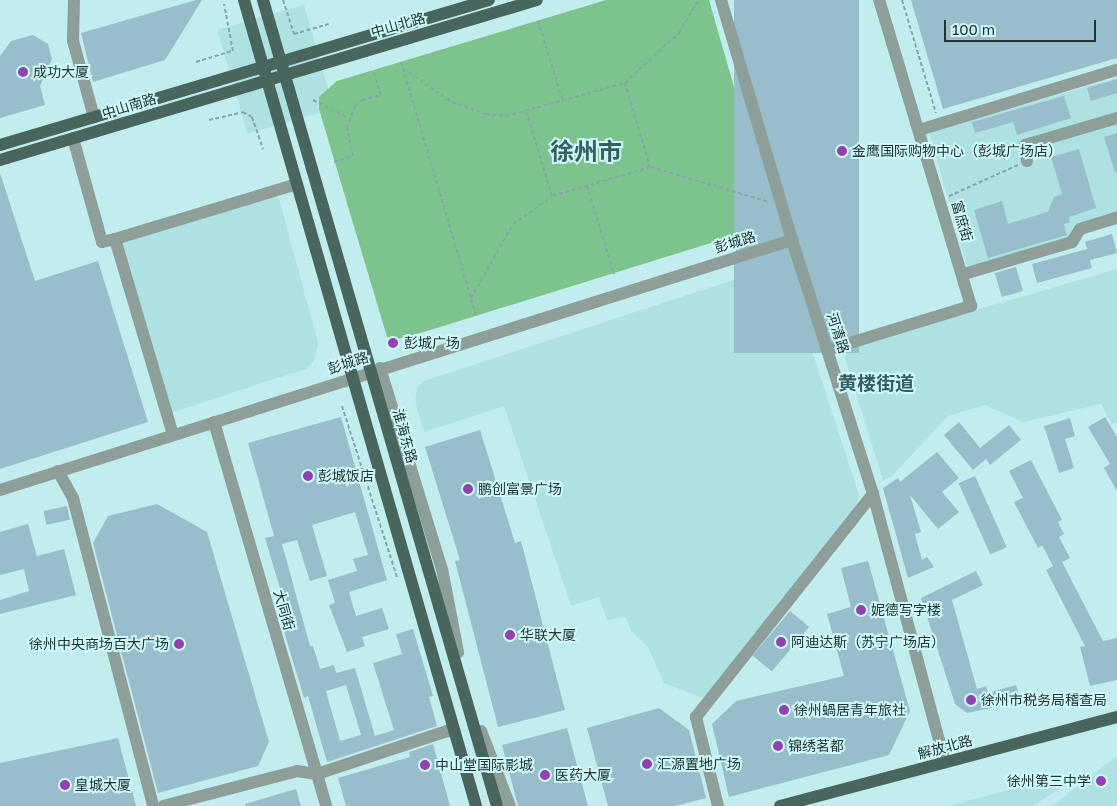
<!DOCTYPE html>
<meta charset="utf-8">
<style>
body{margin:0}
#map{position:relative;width:1117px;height:806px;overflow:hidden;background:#c2edee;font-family:"Golos Text","Noto Sans SC",sans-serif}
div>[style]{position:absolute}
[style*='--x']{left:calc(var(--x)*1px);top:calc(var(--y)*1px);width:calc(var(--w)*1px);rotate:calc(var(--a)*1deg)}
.built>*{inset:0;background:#ade1e2;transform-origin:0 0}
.green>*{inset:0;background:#7dc38e}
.building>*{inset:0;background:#98becb;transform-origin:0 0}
.path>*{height:2px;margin-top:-1px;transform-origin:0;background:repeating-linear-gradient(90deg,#85a6a7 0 4px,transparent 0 6.5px)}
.minor>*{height:12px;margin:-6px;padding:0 6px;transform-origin:6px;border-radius:6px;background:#8e9e99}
.major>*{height:12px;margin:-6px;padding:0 6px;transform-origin:6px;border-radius:6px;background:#48665d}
.dots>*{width:14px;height:14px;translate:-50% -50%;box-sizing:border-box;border:2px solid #cffafb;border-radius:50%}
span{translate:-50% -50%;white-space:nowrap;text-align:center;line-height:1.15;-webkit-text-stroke:4px #cffafb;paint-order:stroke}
.street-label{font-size:14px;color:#223334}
.poi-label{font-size:14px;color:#223334}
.left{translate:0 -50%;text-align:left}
.right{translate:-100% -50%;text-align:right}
.district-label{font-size:19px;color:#375e60;font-weight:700}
.town-label{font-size:24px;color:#375e60;font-weight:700}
.scale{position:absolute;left:944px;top:20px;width:152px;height:22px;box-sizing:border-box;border:2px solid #223334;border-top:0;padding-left:6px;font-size:15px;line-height:18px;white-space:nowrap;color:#223334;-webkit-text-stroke:4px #cffafb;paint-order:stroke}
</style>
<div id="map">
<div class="built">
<i style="left:304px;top:5px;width:108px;height:90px;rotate:74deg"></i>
<i style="clip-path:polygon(1117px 78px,1117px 212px,1074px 225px,1070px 240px,968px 270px,929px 132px)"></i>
<i style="clip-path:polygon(277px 191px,318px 343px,315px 359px,308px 368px,167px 414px,115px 239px)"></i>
<i style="clip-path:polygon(770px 268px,788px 277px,859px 495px,857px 504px,706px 699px,664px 683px,648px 647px,631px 631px,626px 617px,607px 620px,599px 597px,571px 606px,504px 406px,424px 432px,415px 401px,417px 388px,424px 381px)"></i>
<i style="clip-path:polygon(1117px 269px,1117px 422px,1112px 424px,1101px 404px,1023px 422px,985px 405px,948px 416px,891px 477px,883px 480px,842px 349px)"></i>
<i style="clip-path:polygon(1117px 756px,1117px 806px,1052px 806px)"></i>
<i style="clip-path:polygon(1068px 774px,1065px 785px,1033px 806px,949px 806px)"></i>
</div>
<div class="green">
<i style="clip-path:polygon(606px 0,709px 0,767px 202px,764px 224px,756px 229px,427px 331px,398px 339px,387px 337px,319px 109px,319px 97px,337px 81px)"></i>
</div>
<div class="building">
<i style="clip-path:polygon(196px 0,202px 0,165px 60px,93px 82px,81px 33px)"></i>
<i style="left:734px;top:0;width:125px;height:353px"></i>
<i style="clip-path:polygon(911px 0,1117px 0,1117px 58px,943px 109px)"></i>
<i style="clip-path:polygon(33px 35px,48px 44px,52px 59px,40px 86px,45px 105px,0 118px,0 56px,11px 41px)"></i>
<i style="clip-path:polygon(1117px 79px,1117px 93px,1091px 101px,1087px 88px)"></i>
<i style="clip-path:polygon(1064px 96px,1071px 118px,1017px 135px,1013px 122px,975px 133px,972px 122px)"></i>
<i style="clip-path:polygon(1117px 133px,1117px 172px,1115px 172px,1104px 137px)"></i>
<i style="clip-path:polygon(1079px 149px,1096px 208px,1069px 217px,1070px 222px,1064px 224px,1067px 235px,988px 258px,974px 210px,1002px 201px,1008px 224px,1048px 212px,1054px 197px,1062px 194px,1051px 157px)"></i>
<i style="clip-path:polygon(0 173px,35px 281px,98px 261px,148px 422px,0 469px)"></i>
<i style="clip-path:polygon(1112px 234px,1117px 253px,1090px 260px,1092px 268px,1037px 283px,1032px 264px,1087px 249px,1085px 242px)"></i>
<i style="left:1016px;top:267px;width:25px;height:22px;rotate:74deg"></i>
<i style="clip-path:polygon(evenodd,341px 417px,387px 580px,349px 592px,356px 616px,382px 608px,389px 629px,362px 637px,365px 646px,347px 652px,329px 605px,335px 603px,328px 580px,357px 571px,353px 559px,368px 555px,355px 512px,312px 525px,327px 576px,310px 581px,297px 540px,282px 544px,310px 646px,313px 646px,320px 669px,334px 665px,336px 673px,355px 668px,375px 736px,394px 730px,373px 663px,402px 654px,396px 634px,413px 629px,433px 696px,429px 697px,437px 726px,327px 762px,308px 696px,304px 698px,280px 618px,288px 615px,265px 538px,274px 536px,248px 443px,341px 417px,346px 685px,361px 735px,340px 741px,326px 691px,346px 685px)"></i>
<i style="clip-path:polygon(1105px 417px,1117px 437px,1117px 491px,1104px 468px,1110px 464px,1088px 427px)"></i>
<i style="clip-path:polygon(1070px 418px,1075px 436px,1065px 439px,1074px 468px,1059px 473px,1044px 426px)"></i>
<i style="clip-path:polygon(959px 422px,980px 448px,1009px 425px,1021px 440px,990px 465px,986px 459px,973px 470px,944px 435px)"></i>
<i style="clip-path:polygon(480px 430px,515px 543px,521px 541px,565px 710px,498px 727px,455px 561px,460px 560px,425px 447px)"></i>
<i style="clip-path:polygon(937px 452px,959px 478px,942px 492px,959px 512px,938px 529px,910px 495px,921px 532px,915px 534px,922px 560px,927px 557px,934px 567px,908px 578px,883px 488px,898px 478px,900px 482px)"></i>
<i style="clip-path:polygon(1031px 460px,1062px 520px,1058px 522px,1064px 534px,1059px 537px,1070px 558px,1062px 562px,1103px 641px,1117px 638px,1117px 680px,1090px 686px,1080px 647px,1085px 646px,1046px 570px,1053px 566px,1042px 545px,1038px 548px,1014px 502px,1023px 498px,1009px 471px)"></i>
<i style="left:975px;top:476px;width:78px;height:18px;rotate:66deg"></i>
<i style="clip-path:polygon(157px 504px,207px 532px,269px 742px,258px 766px,158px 793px,93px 543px,108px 516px)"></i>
<i style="left:67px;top:506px;width:14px;height:24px;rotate:78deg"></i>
<i style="clip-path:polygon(28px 524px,37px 556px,64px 549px,76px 595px,0 614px,0 600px,29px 591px,24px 569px,0 575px,0 532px)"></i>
<i style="clip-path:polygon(868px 561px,910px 711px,889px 755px,729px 797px,712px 724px,736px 701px,844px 676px,827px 614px,851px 607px,841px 568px)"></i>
<i style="clip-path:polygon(976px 571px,983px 585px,952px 600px,977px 689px,986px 686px,988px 693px,1016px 685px,1021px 702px,967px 713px,955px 704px,921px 598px)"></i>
<i style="left:790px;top:611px;width:25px;height:58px;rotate:40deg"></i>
<i style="clip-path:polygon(659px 708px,689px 730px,706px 798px,675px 806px,608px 806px,587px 728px)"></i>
<i style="clip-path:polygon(567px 728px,588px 806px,518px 806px,502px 745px)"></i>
<i style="clip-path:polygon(118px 738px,136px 806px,0 806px,0 763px)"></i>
<i style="clip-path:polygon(433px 744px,450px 806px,346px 806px,338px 778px,410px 757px,409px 752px)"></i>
<i style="clip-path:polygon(296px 789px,301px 806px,246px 806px,245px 804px)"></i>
</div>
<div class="path">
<i style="--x:283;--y:0;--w:36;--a:72"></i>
<i style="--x:294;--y:34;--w:36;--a:-16"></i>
<i style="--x:902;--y:0;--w:118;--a:73.3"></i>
<i style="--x:538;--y:21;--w:85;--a:72.8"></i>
<i style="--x:196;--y:62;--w:39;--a:-17"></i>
<i style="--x:233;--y:51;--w:48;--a:-100.8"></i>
<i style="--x:401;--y:62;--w:265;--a:73.5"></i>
<i style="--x:404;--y:69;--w:58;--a:34.5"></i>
<i style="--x:452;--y:102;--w:36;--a:19"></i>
<i style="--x:486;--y:114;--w:20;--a:6"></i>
<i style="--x:506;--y:116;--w:123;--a:-15.5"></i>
<i style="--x:625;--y:83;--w:88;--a:73.4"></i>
<i style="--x:650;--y:167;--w:102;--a:163.5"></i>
<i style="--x:552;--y:196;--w:87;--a:-106.8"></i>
<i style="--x:625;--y:83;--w:74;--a:-42.8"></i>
<i style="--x:679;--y:33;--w:38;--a:-60"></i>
<i style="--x:313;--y:100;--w:39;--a:27"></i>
<i style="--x:209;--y:120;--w:35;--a:-13"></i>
<i style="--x:243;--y:112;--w:10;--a:29"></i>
<i style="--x:252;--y:117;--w:34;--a:71"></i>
<i style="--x:334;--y:162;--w:20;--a:-18"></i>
<i style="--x:353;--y:156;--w:29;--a:-102"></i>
<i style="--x:347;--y:128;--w:23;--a:-70"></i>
<i style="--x:355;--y:106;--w:9;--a:-41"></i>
<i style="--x:362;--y:100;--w:20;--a:-15"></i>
<i style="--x:381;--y:95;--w:26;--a:-108"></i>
<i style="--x:651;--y:167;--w:123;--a:16.5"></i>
<i style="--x:587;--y:186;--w:92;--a:72.9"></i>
<i style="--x:949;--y:196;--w:76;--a:-24.2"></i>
<i style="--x:471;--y:298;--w:85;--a:-60.4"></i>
<i style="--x:513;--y:224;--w:47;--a:-34.7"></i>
<i style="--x:342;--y:406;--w:180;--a:72.2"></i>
</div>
<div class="minor">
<i style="--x:74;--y:0;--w:41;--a:91.4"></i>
<i style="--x:73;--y:41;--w:79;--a:74.6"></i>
<i style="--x:721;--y:0;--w:250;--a:73.5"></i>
<i style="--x:792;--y:240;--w:267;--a:72.3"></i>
<i style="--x:873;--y:494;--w:278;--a:75"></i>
<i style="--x:919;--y:130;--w:207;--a:-16.9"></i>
<i style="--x:73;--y:138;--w:108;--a:74.4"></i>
<i style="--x:102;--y:242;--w:13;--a:-13"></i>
<i style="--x:115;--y:239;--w:204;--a:73.5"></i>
<i style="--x:1027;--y:161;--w:16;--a:-97"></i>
<i style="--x:1025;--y:145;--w:96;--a:-16.4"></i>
<i style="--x:115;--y:239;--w:190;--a:-16.8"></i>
<i style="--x:964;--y:274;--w:113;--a:-16.5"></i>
<i style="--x:1072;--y:242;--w:15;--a:-58"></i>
<i style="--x:1080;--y:229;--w:39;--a:-17"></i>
<i style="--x:827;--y:350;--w:151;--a:-17"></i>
<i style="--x:971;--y:306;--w:320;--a:-106.7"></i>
<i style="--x:380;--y:368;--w:210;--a:72.9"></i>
<i style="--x:442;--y:569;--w:85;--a:79.1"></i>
<i style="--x:214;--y:422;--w:400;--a:73.7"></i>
<i style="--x:58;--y:471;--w:31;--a:61"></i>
<i style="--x:73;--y:498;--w:318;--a:75.4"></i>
<i style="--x:0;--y:490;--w:831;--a:-17.52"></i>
<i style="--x:481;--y:731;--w:80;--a:68.9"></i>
<i style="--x:163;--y:806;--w:138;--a:-14.6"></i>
<i style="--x:297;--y:771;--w:20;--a:9"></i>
<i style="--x:317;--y:774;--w:137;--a:-18.3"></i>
<i style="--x:447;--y:731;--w:8;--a:7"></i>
<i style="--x:718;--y:806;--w:92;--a:-103.9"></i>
<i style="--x:696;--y:717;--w:285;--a:-51.6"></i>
</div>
<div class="major">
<i style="--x:244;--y:0;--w:839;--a:73.94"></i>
<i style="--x:263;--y:0;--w:839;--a:73.81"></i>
<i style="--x:0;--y:145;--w:510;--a:-16.52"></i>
<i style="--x:0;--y:160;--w:560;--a:-16.59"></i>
<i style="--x:780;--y:806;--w:349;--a:-14.8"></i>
</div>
<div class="dots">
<i style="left:23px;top:72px;background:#9241b1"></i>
<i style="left:842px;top:151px;background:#9241b1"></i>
<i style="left:393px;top:343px;background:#9241b1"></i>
<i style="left:308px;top:476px;background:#9241b1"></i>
<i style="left:468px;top:489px;background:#9241b1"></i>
<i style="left:861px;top:610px;background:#9241b1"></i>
<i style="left:510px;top:635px;background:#9241b1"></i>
<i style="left:781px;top:642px;background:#9241b1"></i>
<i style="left:179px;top:644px;background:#9241b1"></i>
<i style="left:971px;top:700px;background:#9241b1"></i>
<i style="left:784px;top:710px;background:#9241b1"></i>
<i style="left:778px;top:746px;background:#9241b1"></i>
<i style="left:647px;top:764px;background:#9241b1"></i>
<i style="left:425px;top:765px;background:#9241b1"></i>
<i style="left:545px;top:775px;background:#9241b1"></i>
<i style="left:1101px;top:781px;background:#9241b1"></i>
<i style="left:65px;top:785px;background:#9241b1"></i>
</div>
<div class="street-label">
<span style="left:398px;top:25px;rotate:-16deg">中山北路</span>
<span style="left:129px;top:106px;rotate:-17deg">中山南路</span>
<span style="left:962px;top:221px;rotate:74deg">富庶街</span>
<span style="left:735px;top:242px;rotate:-17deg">彭城路</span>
<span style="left:838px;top:333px;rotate:72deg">河清路</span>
<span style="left:348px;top:363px;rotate:-18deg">彭城路</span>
<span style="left:405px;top:436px;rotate:74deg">淮海东路</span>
<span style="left:284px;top:610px;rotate:74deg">大同街</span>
<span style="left:945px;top:747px;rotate:-15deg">解放北路</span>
</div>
<div class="poi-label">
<span class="left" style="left:33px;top:72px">成功大厦</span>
<span class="left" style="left:852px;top:151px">金鹰国际购物中心（彭城广场店）</span>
<span class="left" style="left:404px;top:343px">彭城广场</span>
<span class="left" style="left:318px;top:476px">彭城饭店</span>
<span class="left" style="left:478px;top:489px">鹏创富景广场</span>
<span class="left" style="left:871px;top:610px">妮德写字楼</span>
<span class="left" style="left:520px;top:635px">华联大厦</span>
<span class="left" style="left:791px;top:642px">阿迪达斯（苏宁广场店）</span>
<span class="right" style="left:169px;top:644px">徐州中央商场百大广场</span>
<span class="left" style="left:981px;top:700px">徐州市税务局稽查局</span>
<span class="left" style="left:794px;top:710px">徐州蝸居青年旅社</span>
<span class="left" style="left:788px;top:746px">锦绣茗都</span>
<span class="left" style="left:657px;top:764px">汇源置地广场</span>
<span class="left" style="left:435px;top:765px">中山堂国际影城</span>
<span class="left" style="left:555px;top:775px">医药大厦</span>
<span class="right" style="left:1091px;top:781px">徐州第三中学</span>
<span class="left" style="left:75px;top:785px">皇城大厦</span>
</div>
<div class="district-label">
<span style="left:876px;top:383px">黄楼街道</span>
</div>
<div class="town-label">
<span style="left:586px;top:151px">徐州市</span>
</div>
<div class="scale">100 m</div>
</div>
